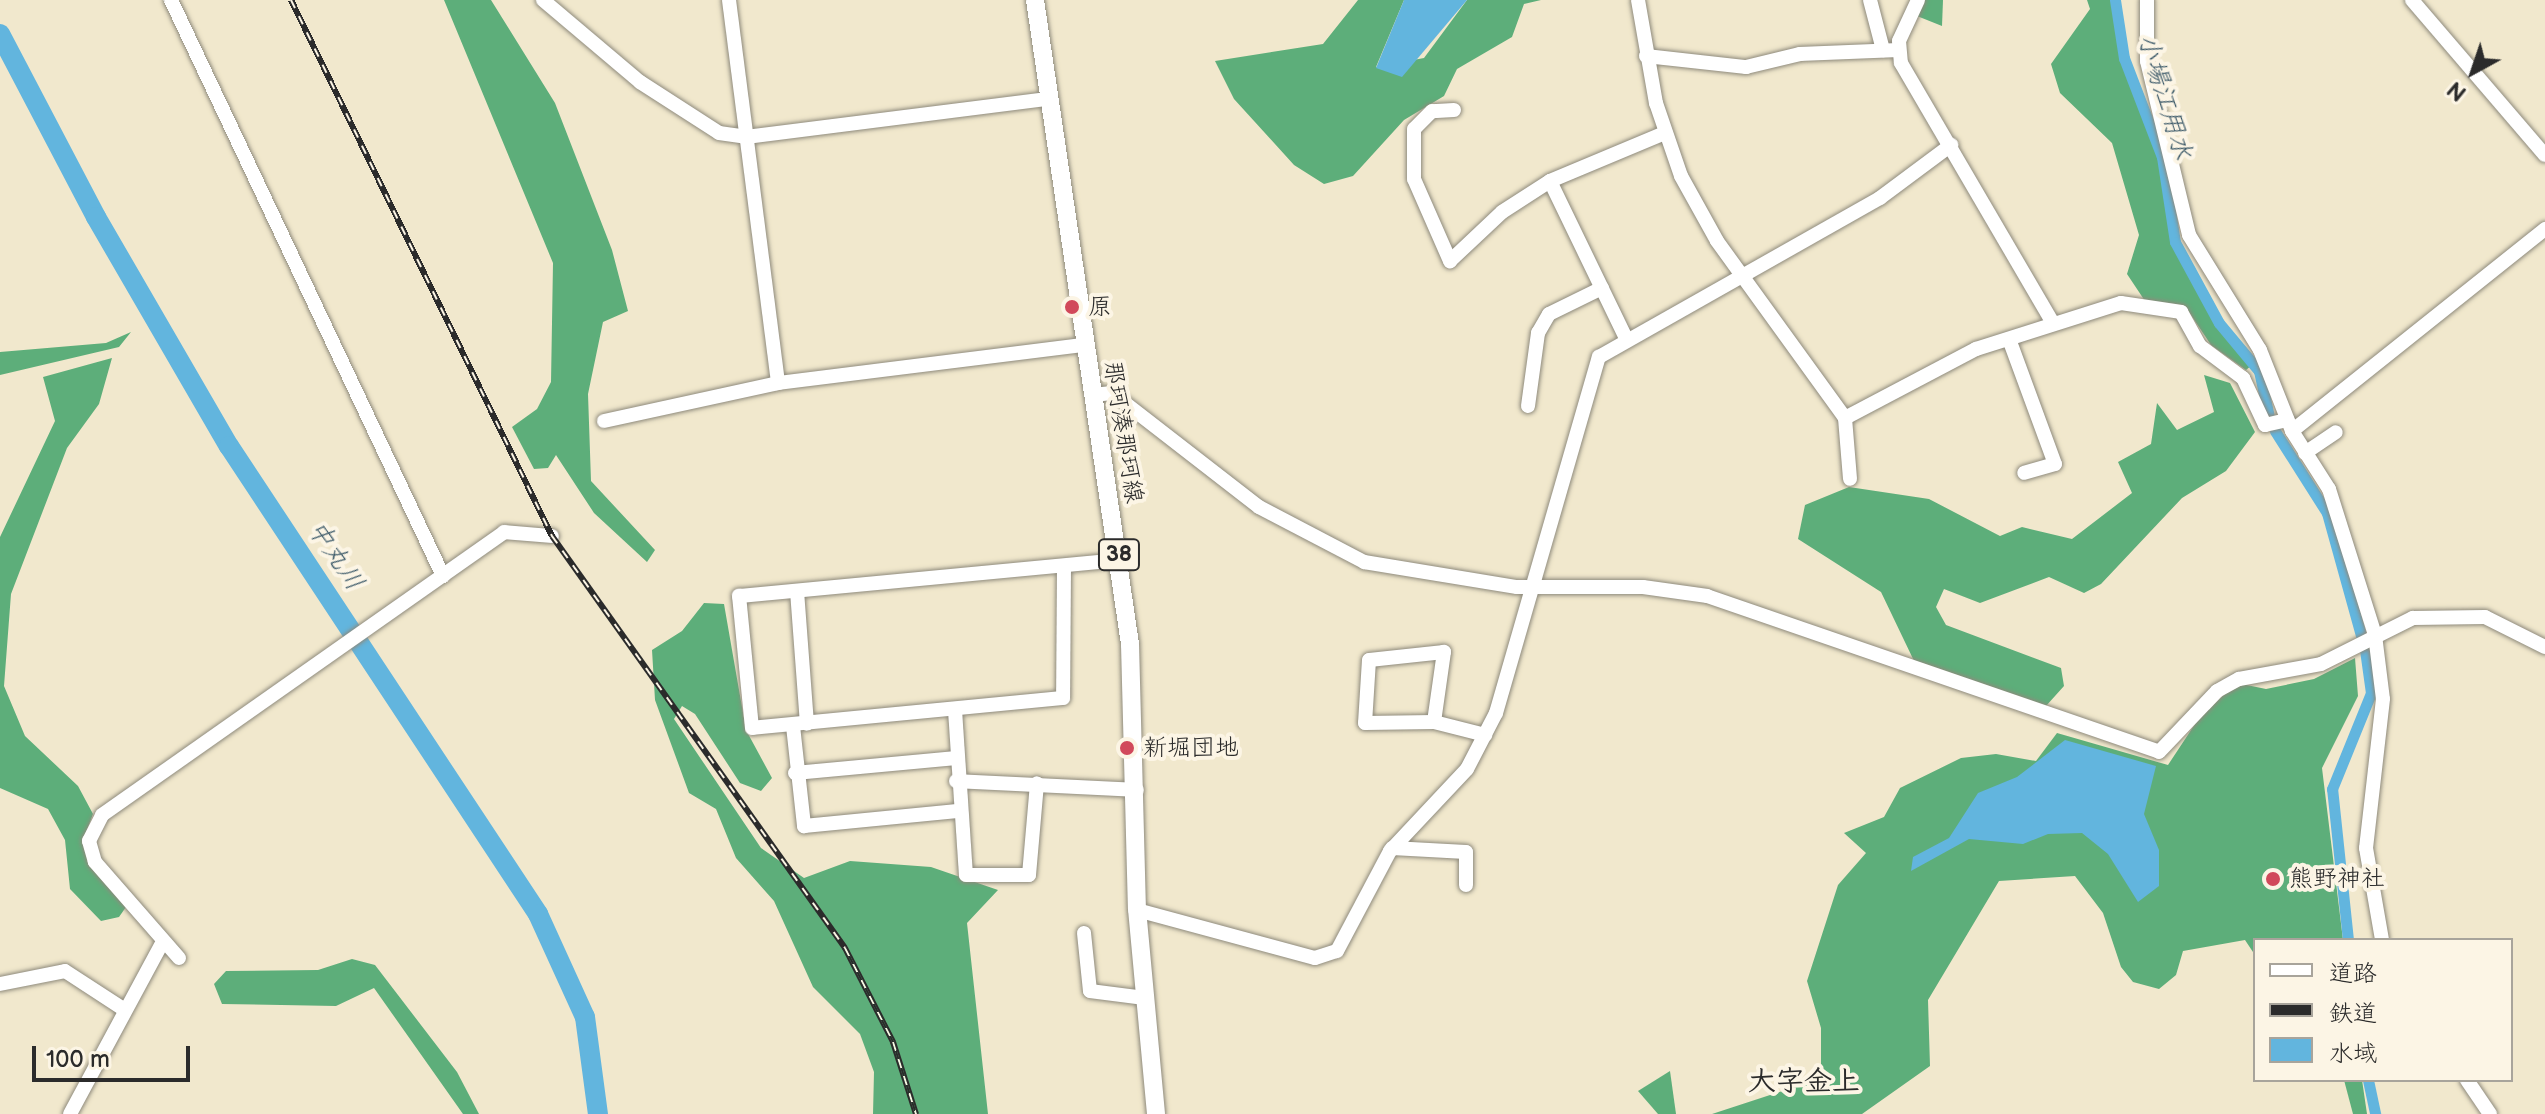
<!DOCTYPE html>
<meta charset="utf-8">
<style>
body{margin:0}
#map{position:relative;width:2545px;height:1114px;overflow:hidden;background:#f1e8cd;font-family:"Balsamiq Sans","Klee One",sans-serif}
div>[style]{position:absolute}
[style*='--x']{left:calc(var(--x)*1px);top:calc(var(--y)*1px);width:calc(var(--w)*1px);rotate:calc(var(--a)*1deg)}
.forest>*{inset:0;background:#5dae7a}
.water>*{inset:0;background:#62b5de}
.canal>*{height:11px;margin:-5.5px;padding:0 5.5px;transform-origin:5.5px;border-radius:5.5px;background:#62b5de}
.river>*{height:20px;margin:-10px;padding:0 10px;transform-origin:10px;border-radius:10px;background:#62b5de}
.roads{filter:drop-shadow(0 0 2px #8e8a7c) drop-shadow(0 0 2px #8e8a7c)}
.minor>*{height:14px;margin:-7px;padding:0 7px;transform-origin:7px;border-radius:7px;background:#fff}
.major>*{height:18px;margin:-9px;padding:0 9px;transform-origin:9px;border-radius:9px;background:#fff}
.rail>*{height:6px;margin-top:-3px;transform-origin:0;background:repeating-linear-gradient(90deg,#fcf5e5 0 9px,#2b2b2b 0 18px);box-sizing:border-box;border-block:2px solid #2b2b2b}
.dots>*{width:22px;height:22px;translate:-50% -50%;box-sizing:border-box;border:4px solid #fcf5e5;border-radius:50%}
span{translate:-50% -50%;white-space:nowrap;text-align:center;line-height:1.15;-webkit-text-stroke:8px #fcf5e5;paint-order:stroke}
.shield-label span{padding:2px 6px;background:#fcf5e5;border:2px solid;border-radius:6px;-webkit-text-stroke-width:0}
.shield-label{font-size:22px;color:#2b2b2b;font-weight:700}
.poi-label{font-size:24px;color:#2b2b2b}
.left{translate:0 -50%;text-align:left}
.street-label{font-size:24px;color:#2b2b2b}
.water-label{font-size:26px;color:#3e5b6a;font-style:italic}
.quarter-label{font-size:28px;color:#2b2b2b;font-weight:700}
.legend{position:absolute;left:2253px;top:938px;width:260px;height:144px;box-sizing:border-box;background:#fcf5e5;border:2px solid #a8a49b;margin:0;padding:10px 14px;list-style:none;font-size:24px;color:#2b2b2b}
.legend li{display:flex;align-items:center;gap:16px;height:40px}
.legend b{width:40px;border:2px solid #a8a49b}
.north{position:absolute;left:2433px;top:32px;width:80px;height:80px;-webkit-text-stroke:6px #fcf5e5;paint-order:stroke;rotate:220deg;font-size:22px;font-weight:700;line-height:32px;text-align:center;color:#2b2b2b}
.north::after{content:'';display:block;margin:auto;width:28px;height:36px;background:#2b2b2b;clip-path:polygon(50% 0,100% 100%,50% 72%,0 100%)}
.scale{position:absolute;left:32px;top:1046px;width:158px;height:36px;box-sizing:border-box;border:4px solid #2b2b2b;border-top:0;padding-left:10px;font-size:24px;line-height:28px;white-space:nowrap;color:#2b2b2b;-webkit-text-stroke:6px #fcf5e5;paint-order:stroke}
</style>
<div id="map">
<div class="forest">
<i style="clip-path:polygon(444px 0,491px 0,555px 103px,612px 250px,628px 311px,603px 322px,588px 394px,591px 481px,655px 550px,647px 562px,594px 513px,556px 455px,548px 468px,534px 469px,512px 427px,537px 409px,551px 382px,553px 263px)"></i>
<i style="clip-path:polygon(1358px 0,1404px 0,1376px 67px,1424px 58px,1467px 0,1541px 0,1524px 4px,1512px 37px,1457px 69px,1444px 96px,1404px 120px,1353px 176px,1324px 184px,1294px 165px,1234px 99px,1215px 61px,1323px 44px)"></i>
<i style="clip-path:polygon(1925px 0,1943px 0,1942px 26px,1917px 16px)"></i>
<i style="clip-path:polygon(2087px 0,2112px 0,2123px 59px,2159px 157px,2174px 245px,2220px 331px,2252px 365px,2246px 370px,2211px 345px,2185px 306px,2145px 301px,2127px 274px,2139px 235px,2112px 143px,2060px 93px,2051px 64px,2090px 9px)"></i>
<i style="clip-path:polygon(131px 332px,119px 347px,0 375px,0 352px,106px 343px)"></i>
<i style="clip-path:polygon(112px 358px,99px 404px,67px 448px,11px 594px,4px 686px,25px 736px,78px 786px,93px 814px,85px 835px,126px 907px,119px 917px,101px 921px,70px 889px,65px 840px,48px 809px,0 788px,0 537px,55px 421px,43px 377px)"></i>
<i style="clip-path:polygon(2204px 375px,2230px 383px,2255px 432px,2226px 471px,2182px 498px,2101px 584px,2084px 593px,2049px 577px,1980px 603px,1944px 589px,1936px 607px,1946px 625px,2061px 668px,2064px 686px,2046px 706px,1915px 663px,1881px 592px,1798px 539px,1805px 505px,1849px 487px,1929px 499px,2000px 536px,2022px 527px,2072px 539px,2132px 493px,2118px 462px,2151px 444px,2157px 403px,2177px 430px,2214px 412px)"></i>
<i style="clip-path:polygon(704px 603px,724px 604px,746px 730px,772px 778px,761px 791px,740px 783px,695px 714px,682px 706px,674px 719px,761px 848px,804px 878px,850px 861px,931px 867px,998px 890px,967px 923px,988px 1114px,873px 1114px,874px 1072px,860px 1034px,813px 987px,774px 901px,736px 858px,716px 809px,689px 793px,655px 700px,652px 650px,682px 631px)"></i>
<i style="clip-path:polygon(2355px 658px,2358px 696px,2322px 768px,2343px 940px,2255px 940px,2255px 955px,2245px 940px,2183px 951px,2176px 975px,2159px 989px,2133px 982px,2121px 967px,2103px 913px,2075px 876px,1999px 881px,1928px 1000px,1930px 1066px,1862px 1114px,1712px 1114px,1798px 1086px,1821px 1065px,1821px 1028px,1807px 981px,1838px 885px,1866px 853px,1844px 833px,1884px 817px,1900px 788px,1961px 758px,1996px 754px,2036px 761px,2057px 733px,2168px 765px,2199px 718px,2237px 683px,2266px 689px,2314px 679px)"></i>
<i style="clip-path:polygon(352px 959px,375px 965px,457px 1072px,479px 1114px,463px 1114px,374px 988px,336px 1006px,222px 1004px,214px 984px,226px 971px,318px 970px)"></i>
<i style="clip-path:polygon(1670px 1071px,1676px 1114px,1658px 1114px,1638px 1091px)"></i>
<i style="clip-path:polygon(2344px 1080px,2362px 1080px,2367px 1114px,2353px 1114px)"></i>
</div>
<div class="water">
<i style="clip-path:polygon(1404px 0,1467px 0,1402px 77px,1376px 68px)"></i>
<i style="clip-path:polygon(2065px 740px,2156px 766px,2144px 814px,2159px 850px,2159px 886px,2138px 902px,2108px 854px,2082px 833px,2048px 834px,2023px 844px,1969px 839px,1911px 871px,1913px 857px,1949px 838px,1978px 793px,2017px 777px)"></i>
</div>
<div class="canal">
<i style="--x:2115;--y:0;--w:59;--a:81.2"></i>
<i style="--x:2124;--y:58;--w:106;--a:69"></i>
<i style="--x:2162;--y:157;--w:86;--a:81.3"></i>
<i style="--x:2175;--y:242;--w:92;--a:61.5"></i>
<i style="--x:2219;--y:323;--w:62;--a:50.2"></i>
<i style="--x:2259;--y:371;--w:51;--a:77.6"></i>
<i style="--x:2275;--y:431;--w:97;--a:57.6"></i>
<i style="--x:2327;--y:513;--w:128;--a:74.5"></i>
<i style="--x:2348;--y:940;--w:152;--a:-96"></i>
<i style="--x:2332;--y:789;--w:104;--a:-67.9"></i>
<i style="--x:2371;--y:693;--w:43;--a:-97.9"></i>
<i style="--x:2368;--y:1080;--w:35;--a:78"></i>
</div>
<div class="river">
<i style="--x:0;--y:34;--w:207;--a:62.3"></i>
<i style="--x:96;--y:217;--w:265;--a:59.9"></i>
<i style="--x:229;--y:446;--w:561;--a:56.56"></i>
<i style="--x:538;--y:914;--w:113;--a:65.5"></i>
<i style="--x:585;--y:1017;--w:98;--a:82.4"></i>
</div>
<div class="roads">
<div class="minor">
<i style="--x:171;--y:0;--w:637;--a:64.72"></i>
<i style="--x:543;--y:0;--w:127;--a:40.2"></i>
<i style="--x:640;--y:82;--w:94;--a:32.8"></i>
<i style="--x:719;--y:133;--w:27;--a:8"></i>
<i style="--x:746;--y:137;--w:304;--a:-7.2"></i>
<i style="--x:729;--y:0;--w:386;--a:82.7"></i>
<i style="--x:1638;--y:0;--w:105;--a:80.1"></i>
<i style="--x:1656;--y:103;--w:77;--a:71.1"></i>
<i style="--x:1681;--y:176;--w:74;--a:61"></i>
<i style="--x:1717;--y:241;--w:218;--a:54.1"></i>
<i style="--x:1845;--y:418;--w:61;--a:85.3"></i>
<i style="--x:1870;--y:0;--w:52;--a:75.4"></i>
<i style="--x:1918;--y:0;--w:45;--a:114.9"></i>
<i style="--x:1899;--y:41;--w:22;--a:85"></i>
<i style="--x:1901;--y:63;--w:301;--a:59.7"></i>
<i style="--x:2147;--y:0;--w:61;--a:90"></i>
<i style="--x:2147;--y:61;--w:179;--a:76.4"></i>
<i style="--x:2189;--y:235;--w:135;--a:58.3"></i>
<i style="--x:2260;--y:350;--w:87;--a:68.4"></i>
<i style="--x:2292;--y:431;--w:69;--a:57.5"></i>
<i style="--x:2329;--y:489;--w:153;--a:72.5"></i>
<i style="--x:2375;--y:635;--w:64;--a:82.9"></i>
<i style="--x:2383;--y:699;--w:150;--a:96.5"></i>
<i style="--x:2366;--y:848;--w:93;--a:80.1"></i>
<i style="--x:2412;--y:0;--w:204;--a:49.4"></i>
<i style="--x:1646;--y:56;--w:101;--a:6.3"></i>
<i style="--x:1746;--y:67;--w:56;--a:-13.5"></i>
<i style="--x:1800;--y:54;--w:98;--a:-2.3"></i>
<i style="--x:1454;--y:110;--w:22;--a:177"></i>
<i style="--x:1432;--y:111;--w:25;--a:135"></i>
<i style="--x:1414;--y:129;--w:50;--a:90"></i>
<i style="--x:1414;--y:179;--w:90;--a:66.3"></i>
<i style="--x:1450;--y:261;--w:71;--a:-43.3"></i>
<i style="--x:1502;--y:212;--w:57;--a:-32.9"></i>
<i style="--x:1550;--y:181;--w:125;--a:-22.7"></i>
<i style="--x:1550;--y:181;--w:177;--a:64.2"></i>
<i style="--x:2009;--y:339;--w:133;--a:69.8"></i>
<i style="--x:2055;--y:464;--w:32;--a:164"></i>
<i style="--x:1093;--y:395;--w:19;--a:-6"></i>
<i style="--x:1112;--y:393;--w:186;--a:37.8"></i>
<i style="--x:1259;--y:507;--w:119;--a:27.6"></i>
<i style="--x:1364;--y:562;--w:155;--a:9.3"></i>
<i style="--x:1517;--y:587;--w:126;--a:0"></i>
<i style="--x:1643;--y:587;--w:65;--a:8"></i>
<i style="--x:1707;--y:596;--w:478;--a:19"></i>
<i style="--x:2159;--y:752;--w:84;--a:-46.4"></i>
<i style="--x:2217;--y:691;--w:25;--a:-29"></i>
<i style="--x:2239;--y:679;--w:83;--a:-10.4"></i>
<i style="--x:2321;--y:664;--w:103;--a:-26.6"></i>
<i style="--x:2413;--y:618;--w:72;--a:-0.8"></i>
<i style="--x:2485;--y:617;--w:67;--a:26.6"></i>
<i style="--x:1528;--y:406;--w:74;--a:-82.2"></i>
<i style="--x:1538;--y:333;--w:22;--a:-60"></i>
<i style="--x:1549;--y:314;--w:59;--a:-26.1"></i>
<i style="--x:1845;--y:418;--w:148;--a:-27.8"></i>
<i style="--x:1976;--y:349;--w:152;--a:-17.6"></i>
<i style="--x:2121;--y:303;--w:61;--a:8.5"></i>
<i style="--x:2181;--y:312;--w:39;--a:61"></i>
<i style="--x:2200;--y:346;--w:54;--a:36.7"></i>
<i style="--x:2243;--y:378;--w:52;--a:64.9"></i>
<i style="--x:2265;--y:425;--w:23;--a:-13"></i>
<i style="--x:604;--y:421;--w:178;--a:-12.3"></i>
<i style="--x:778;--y:383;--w:308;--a:-7.1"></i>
<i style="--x:2292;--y:431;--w:324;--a:-38.6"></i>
<i style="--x:2305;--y:453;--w:37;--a:-34"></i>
<i style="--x:1064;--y:568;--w:130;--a:90.4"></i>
<i style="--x:1063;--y:698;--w:312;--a:174.5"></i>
<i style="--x:752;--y:728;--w:133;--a:-95.6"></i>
<i style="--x:739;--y:596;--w:383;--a:-5.4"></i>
<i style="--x:797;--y:591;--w:133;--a:85.7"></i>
<i style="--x:955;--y:710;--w:165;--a:86.2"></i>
<i style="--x:966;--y:875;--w:63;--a:0"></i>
<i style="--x:1029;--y:875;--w:92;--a:-85"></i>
<i style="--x:1434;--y:722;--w:71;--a:-81.9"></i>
<i style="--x:1444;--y:652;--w:75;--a:173.9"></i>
<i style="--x:1369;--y:660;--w:63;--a:93.6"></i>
<i style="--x:1365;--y:723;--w:69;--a:-0.8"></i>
<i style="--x:1434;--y:722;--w:53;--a:14.3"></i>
<i style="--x:793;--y:726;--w:101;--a:83.7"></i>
<i style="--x:804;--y:826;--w:154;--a:-5.6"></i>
<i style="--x:795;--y:773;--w:162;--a:-5.3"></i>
<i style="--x:956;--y:781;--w:181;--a:2.8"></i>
<i style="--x:1392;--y:848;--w:74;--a:3.1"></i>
<i style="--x:1466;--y:852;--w:33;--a:90"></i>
<i style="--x:1137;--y:910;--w:184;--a:15.1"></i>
<i style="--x:1315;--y:958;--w:23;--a:-18"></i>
<i style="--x:1337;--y:951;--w:113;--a:-62.1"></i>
<i style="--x:1390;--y:851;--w:112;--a:-46.8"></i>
<i style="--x:1467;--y:769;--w:63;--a:-62.6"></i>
<i style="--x:1496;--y:713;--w:371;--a:-73.9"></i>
<i style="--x:1599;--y:357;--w:323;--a:-29.5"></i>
<i style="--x:1880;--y:198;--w:89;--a:-36.7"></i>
<i style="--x:1084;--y:933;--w:58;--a:84.1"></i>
<i style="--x:1090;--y:991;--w:55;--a:7.3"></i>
<i style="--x:179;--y:958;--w:128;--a:-131.2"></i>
<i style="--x:95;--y:862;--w:22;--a:-106"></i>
<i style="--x:89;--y:841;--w:29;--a:-63"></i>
<i style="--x:102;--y:815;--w:492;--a:-35.1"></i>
<i style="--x:504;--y:532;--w:48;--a:4.8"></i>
<i style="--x:0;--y:984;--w:66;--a:-11.3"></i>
<i style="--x:65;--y:971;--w:68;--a:33"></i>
<i style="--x:2467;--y:1080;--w:41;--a:55.9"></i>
<i style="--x:70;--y:1114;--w:192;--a:-61.7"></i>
</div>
<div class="major">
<i style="--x:1035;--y:0;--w:651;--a:81.61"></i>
<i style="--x:1130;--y:644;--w:265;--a:88.5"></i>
<i style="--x:1137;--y:909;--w:206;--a:84.7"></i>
</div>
</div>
<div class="rail">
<i style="--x:291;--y:0;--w:596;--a:64.04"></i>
<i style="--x:552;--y:536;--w:506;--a:54.58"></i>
<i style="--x:845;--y:948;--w:106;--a:62.9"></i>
<i style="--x:893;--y:1042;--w:76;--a:72.3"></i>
</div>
<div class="dots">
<i style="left:1072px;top:307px;background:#d1495b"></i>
<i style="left:1127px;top:748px;background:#d1495b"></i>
<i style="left:2273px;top:879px;background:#d1495b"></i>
</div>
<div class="shield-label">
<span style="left:1119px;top:555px">38</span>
</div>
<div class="poi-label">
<span class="left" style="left:1088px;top:307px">原</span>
<span class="left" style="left:1143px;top:748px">新堀団地</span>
<span class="left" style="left:2289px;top:879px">熊野神社</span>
</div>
<div class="street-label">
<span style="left:1123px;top:432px;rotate:81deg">那珂湊那珂線</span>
</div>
<div class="water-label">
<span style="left:2164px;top:97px;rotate:73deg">小場江用水</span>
<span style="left:335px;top:556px;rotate:56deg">中丸川</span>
</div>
<div class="quarter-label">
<span style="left:1804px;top:1082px">大字金上</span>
</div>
<ul class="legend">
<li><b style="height:10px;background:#fff"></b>道路</li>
<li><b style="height:10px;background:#2b2b2b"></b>鉄道</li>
<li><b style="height:22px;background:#62b5de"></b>水域</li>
</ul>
<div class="north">N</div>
<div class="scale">100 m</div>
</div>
